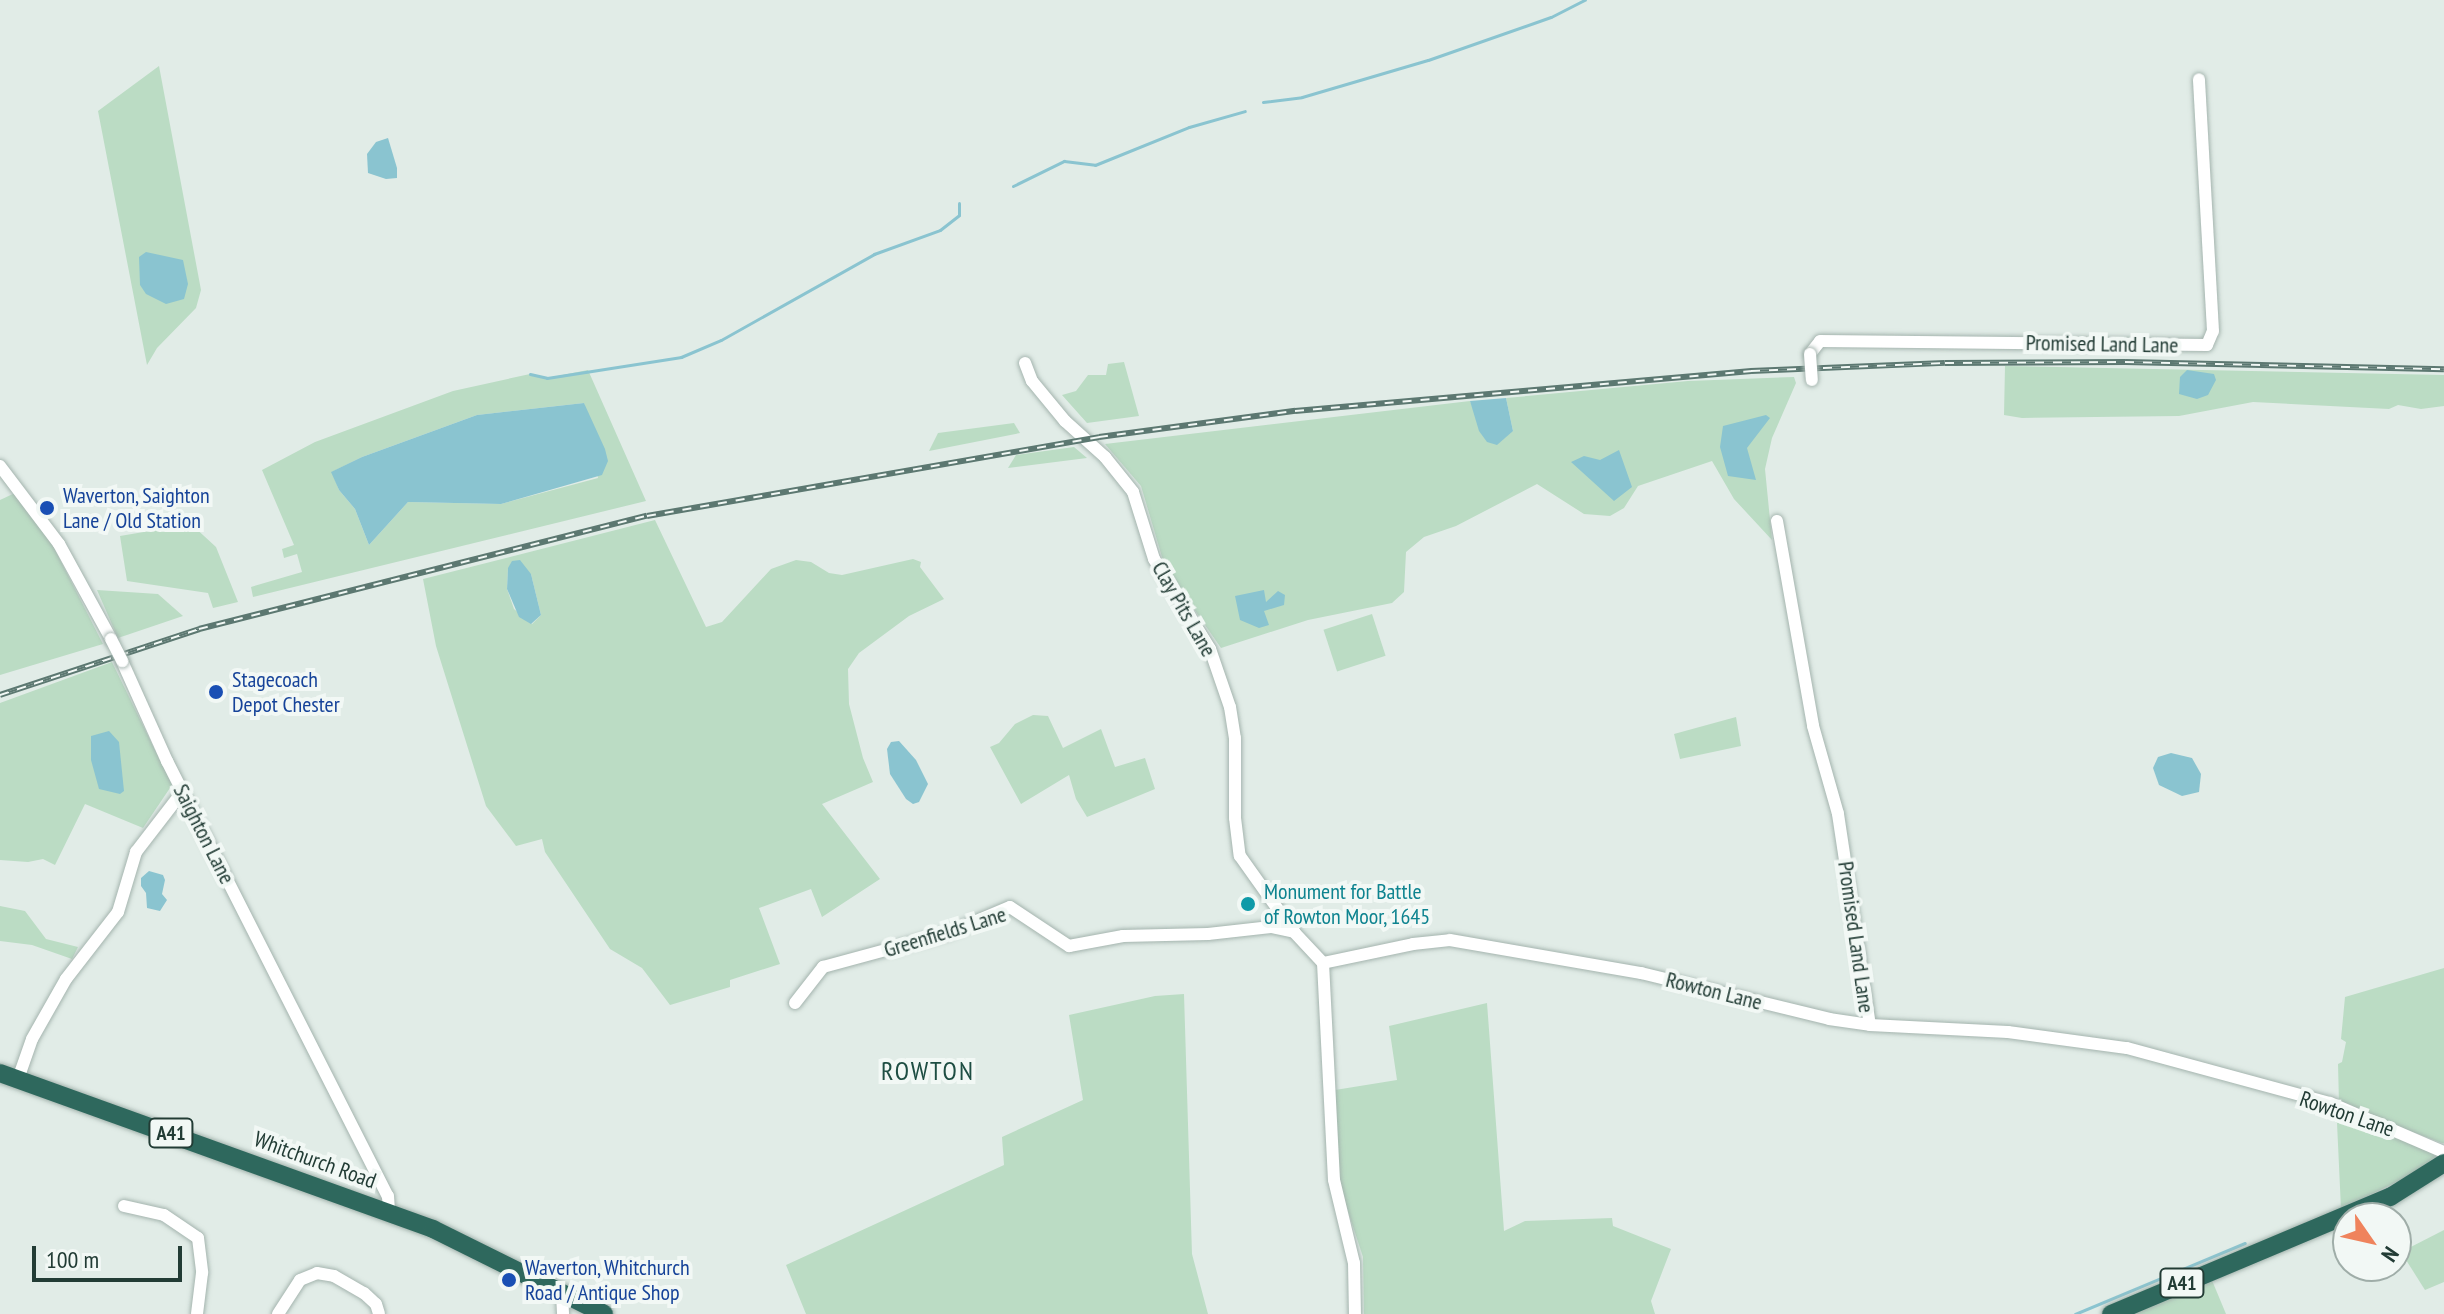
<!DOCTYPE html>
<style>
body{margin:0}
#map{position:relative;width:2444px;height:1314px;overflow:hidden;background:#e1ece7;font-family:"PT Sans Narrow",sans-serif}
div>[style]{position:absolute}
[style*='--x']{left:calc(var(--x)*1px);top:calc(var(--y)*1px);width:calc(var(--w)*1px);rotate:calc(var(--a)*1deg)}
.green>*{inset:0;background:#bbdcc4;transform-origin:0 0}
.water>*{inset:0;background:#8ac4d0}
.stream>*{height:3px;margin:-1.5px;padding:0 1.5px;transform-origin:1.5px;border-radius:1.5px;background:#8ac4d0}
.roads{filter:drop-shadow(0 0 2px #a4b4ae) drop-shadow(0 0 2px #a4b4ae)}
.minor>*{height:12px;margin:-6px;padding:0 6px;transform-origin:6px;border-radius:6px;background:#fff}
.highway>*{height:18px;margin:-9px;padding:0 9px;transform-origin:9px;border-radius:9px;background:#2e685d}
.rail>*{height:6px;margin-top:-3px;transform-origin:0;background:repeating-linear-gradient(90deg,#f2f8f5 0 9px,#5c7871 0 18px);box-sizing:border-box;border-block:2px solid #5c7871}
.bridges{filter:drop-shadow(0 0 2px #a4b4ae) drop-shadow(0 0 2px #a4b4ae)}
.minor-bridge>*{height:12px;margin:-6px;padding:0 6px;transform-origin:6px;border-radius:6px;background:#fff}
.dots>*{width:22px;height:22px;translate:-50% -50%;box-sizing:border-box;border:4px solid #f2f8f5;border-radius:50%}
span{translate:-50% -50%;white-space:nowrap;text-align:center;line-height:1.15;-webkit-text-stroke:8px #f2f8f5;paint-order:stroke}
.shield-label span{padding:2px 6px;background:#f2f8f5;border:2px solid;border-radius:6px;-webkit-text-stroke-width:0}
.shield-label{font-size:20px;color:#223c35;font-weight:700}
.street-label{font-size:22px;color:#223c35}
.transit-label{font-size:22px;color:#164399}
.left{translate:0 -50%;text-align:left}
.culture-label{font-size:22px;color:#0d838f}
.quarter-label{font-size:26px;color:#1e4e43;letter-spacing:2px}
.north{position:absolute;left:2332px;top:1202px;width:80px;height:80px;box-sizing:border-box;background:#f2f8f5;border:2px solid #9fada8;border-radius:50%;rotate:124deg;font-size:22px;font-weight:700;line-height:32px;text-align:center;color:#223c35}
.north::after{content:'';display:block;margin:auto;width:28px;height:36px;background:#ef835c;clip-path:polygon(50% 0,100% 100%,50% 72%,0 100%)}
.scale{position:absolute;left:32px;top:1246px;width:150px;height:36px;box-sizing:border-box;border:4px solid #223c35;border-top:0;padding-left:10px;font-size:24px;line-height:28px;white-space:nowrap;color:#223c35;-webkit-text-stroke:6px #f2f8f5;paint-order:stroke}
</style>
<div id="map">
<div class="green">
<i style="clip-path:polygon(159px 66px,201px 290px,196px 308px,157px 348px,147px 365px,98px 111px)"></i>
<i style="clip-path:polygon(1124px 362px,1139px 416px,1087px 423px,1062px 395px,1076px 391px,1088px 375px,1106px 375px,1108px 364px)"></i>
<i style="clip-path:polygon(2005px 366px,2444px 375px,2444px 406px,2421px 409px,2398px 405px,2389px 409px,2253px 402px,2179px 416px,2022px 418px,2004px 415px)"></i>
<i style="clip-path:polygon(evenodd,588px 370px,646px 501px,253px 597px,251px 587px,302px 572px,297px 554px,284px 558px,282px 549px,294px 545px,262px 470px,315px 442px,453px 391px,530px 374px,547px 378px,588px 370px,584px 403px,598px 478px,501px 504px,408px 502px,369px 545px,355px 509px,339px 490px,332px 472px,362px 457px,477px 415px,584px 403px)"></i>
<i style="clip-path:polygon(1794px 377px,1796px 383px,1772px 438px,1765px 469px,1772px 540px,1734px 499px,1712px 461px,1638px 486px,1624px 508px,1610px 516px,1584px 514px,1537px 484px,1456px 526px,1424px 537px,1406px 552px,1404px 592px,1392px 603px,1308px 620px,1221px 648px,1165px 567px,1141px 486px,1105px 444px,1470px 401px,1485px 437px,1513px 431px,1506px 398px,1688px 381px)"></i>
<i style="clip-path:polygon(1014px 423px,1020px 433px,929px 451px,938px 433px)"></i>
<i style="clip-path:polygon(1074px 447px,1087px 458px,1008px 468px,1016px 455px)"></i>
<i style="clip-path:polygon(15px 493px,50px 540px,103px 644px,0 675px,0 500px)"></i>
<i style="clip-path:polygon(evenodd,655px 520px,706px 627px,722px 622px,771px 569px,796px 560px,811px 562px,829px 573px,842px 575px,913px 559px,921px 562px,920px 567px,944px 599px,909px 616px,859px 653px,848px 669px,849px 704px,863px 758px,873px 782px,822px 804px,880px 879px,822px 917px,811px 889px,759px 908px,780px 964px,730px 980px,730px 987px,670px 1005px,642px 968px,610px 949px,545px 852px,542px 839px,516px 846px,486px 806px,436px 646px,423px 579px,655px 520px,508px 568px,531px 574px,541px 615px,532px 624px,514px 609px,507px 589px,508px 568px)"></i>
<i style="clip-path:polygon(191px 524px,216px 547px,238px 602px,213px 608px,208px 593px,127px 581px,120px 536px)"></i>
<i style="clip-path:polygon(97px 590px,158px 594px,183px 616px,118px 638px)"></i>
<i style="left:1372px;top:614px;width:44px;height:51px;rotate:72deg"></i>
<i style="clip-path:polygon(112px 662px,172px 785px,143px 828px,85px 804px,55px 865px,43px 859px,28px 862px,0 860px,0 703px)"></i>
<i style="clip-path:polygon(1033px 715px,1048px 716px,1063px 748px,1101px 729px,1115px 767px,1145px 758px,1155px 789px,1087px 817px,1076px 799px,1069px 775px,1021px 804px,990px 747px,999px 743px,1015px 724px)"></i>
<i style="clip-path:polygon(1736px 717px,1741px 746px,1680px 759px,1674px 734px)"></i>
<i style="clip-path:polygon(0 906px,25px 911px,46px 939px,78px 947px,72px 959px,32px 945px,0 941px)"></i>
<i style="clip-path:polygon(2444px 968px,2444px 1143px,2442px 1143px,2339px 1104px,2338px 1064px,2342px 1062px,2346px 1042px,2341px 1039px,2345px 997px)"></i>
<i style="clip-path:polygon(1184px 994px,1192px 1254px,1208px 1314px,806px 1314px,786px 1265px,1004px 1165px,1002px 1137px,1083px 1100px,1069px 1015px,1155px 996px)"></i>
<i style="clip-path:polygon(1487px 1003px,1504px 1231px,1525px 1221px,1612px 1218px,1613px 1226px,1671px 1249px,1651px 1301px,1655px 1314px,1364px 1314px,1363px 1257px,1339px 1184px,1335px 1090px,1397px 1080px,1389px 1026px)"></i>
<i style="clip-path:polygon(2312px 1106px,2333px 1109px,2431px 1150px,2435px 1157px,2413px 1174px,2341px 1209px,2337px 1123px)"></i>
<i style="clip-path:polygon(2444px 1230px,2444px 1282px,2425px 1290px,2401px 1252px)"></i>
<i style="clip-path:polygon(2211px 1278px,2226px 1314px,2133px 1314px)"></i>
</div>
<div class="water">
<i style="clip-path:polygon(388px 138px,397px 168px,397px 178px,386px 179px,368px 173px,367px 154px,376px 142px)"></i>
<i style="clip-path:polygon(146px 252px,183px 260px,188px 284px,184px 299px,166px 304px,146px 294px,140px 285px,139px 257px)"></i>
<i style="clip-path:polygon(2187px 370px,2214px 374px,2216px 380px,2208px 395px,2197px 399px,2179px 394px,2180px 377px)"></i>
<i style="clip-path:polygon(1506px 398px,1513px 431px,1497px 445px,1487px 442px,1479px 431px,1470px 401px)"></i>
<i style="clip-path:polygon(584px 403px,605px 449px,608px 461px,602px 475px,501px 504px,408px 502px,369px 545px,355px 509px,339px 490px,331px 472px,362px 457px,477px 415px)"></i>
<i style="clip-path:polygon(1766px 415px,1770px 418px,1747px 448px,1756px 480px,1728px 476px,1720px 447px,1723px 426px)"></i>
<i style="clip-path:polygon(1619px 450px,1632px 487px,1614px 501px,1571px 462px,1584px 456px,1600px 460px)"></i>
<i style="clip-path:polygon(520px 560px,531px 574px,541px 615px,531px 624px,519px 617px,507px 589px,508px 568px,512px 561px)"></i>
<i style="clip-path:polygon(1264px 590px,1266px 602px,1278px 591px,1285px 595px,1284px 605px,1264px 611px,1269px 625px,1259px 628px,1240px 620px,1235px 596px)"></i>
<i style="clip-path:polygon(109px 731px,119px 742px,124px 791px,120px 794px,99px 789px,91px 760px,91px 736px)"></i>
<i style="clip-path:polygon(899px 741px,916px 760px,928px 784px,919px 802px,913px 804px,906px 799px,890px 774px,887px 749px,891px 742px)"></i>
<i style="clip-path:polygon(2171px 753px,2192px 758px,2201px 774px,2199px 792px,2182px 796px,2159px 785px,2153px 768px,2158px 757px)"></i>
<i style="clip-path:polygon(149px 871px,163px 875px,165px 880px,162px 894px,167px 900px,160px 911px,147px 908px,146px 893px,141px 886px,141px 878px)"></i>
</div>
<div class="stream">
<i style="--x:1263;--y:102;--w:39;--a:-7"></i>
<i style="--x:1302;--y:97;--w:131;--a:-16.4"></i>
<i style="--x:1428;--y:60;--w:130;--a:-19.3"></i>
<i style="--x:1551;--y:17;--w:38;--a:-27"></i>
<i style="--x:1013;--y:186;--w:57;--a:-26.1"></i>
<i style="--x:1064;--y:161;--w:31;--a:7"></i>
<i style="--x:1095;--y:165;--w:101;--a:-22"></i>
<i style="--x:1189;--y:127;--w:58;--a:-15.9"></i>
<i style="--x:530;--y:374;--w:17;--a:13"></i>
<i style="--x:547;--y:378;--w:136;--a:-8.9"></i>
<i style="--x:681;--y:357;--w:43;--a:-23"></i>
<i style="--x:721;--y:340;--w:176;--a:-29.3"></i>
<i style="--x:874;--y:254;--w:70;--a:-20"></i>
<i style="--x:940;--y:230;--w:24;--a:-38"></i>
<i style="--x:959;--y:215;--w:12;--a:-90"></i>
<i style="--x:2075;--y:1314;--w:184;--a:-22.7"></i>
</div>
<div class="roads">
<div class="minor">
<i style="--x:1810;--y:354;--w:16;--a:-52"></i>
<i style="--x:1820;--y:341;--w:387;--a:0.6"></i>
<i style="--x:2207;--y:345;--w:15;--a:-67"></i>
<i style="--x:2213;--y:331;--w:252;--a:-93.2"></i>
<i style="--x:1025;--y:363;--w:19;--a:69"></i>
<i style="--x:1032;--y:381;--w:52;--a:50.5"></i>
<i style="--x:1065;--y:421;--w:54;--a:42"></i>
<i style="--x:1105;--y:457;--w:45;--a:51.3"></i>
<i style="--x:1133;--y:492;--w:70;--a:72.6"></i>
<i style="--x:1154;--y:559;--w:106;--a:58.1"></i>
<i style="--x:1210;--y:649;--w:61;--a:71"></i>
<i style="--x:1230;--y:707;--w:31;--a:81"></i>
<i style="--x:1235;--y:738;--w:80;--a:90"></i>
<i style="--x:1235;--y:818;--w:38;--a:83"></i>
<i style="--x:1240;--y:856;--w:93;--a:54.6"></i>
<i style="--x:1294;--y:932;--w:42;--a:46.9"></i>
<i style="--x:0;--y:466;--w:98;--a:52.9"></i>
<i style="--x:59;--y:544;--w:108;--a:61.3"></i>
<i style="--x:1777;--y:521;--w:208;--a:80"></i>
<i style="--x:1813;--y:726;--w:91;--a:74.1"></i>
<i style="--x:1838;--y:814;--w:213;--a:81.4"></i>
<i style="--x:122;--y:661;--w:110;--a:65.8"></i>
<i style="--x:167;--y:761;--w:488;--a:63.1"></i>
<i style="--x:388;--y:1196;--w:16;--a:86"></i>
<i style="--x:1323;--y:963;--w:92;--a:-11.9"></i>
<i style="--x:1413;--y:944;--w:37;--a:-6"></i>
<i style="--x:1450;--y:940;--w:194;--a:9.8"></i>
<i style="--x:1641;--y:973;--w:194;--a:13.7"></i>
<i style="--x:1829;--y:1019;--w:41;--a:8.3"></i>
<i style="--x:1870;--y:1025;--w:138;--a:2.9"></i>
<i style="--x:2008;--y:1032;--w:120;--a:7.7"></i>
<i style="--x:2127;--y:1048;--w:210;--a:15.2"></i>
<i style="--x:2330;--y:1103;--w:124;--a:23.3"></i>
<i style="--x:1323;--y:963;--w:217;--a:87.1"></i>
<i style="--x:1334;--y:1180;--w:85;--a:76.5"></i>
<i style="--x:1354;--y:1263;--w:51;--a:88.9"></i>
<i style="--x:795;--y:1003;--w:46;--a:-52.1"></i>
<i style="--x:823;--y:967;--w:130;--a:-15.2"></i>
<i style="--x:948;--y:933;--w:67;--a:-22.8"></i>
<i style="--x:1010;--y:907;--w:71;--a:33.5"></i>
<i style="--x:1069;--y:946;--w:55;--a:-10.5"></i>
<i style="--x:1123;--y:936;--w:85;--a:-1.3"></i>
<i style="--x:1208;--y:934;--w:63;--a:-6.3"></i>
<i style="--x:1271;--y:927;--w:24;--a:12"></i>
<i style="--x:18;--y:1079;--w:42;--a:-70.7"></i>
<i style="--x:32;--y:1039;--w:69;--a:-60.5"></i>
<i style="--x:66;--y:979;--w:85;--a:-52.2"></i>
<i style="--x:118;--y:912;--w:63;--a:-73.3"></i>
<i style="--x:136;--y:852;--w:77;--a:-52.4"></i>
<i style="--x:124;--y:1206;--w:41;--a:12.7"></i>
<i style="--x:164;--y:1215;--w:41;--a:34.1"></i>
<i style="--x:198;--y:1238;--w:35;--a:83"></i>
<i style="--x:202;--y:1273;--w:41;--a:97"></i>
<i style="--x:562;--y:1294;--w:20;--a:87"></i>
<i style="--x:278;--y:1314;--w:40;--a:-57.1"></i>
<i style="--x:300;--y:1280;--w:18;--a:-22"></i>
<i style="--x:317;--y:1273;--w:17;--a:10"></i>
<i style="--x:334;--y:1276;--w:34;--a:30"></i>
<i style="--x:364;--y:1293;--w:16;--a:43"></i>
<i style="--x:376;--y:1304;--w:10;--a:73"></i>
</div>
<div class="highway">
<i style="--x:0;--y:1073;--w:460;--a:19.8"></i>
<i style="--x:433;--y:1229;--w:191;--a:26.4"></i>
<i style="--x:2111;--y:1314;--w:303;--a:-22.8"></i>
<i style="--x:2390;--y:1197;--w:64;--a:-32.2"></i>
</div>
</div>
<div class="rail">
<i style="--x:0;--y:695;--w:210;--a:-18.3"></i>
<i style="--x:199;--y:629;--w:462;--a:-14.2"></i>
<i style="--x:647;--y:516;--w:459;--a:-9.9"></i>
<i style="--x:1099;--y:437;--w:198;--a:-7.6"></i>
<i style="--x:1295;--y:411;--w:458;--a:-5"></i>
<i style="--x:1751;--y:371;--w:194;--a:-2.4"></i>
<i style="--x:1945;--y:363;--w:180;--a:-0.3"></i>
<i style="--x:2125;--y:362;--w:319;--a:1.3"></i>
</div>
<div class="bridges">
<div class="minor-bridge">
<i style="--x:1810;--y:354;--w:26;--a:86"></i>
<i style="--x:111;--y:639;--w:25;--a:63"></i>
</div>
</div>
<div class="dots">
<i style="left:47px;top:508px;background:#1a4fb4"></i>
<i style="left:216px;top:692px;background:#1a4fb4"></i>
<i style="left:1248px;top:904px;background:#0f9aa8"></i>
<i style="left:509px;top:1280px;background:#1a4fb4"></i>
</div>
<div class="shield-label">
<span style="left:171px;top:1133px">A41</span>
<span style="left:2182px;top:1283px">A41</span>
</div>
<div class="street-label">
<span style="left:2102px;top:344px;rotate:1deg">Promised Land Lane</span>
<span style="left:1184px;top:609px;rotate:60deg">Clay Pits Lane</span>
<span style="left:204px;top:834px;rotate:63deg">Saighton Lane</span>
<span style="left:945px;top:932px;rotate:-17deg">Greenfields Lane</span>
<span style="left:1856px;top:937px;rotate:82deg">Promised Land Lane</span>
<span style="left:1714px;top:991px;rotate:14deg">Rowton Lane</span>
<span style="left:2347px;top:1114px;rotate:19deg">Rowton Lane</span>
<span style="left:315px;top:1160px;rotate:20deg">Whitchurch Road</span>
</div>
<div class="transit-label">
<span class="left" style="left:63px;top:508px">Waverton, Saighton<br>Lane / Old Station</span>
<span class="left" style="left:232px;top:692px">Stagecoach<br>Depot Chester</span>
<span class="left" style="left:525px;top:1280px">Waverton, Whitchurch<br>Road / Antique Shop</span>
</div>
<div class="culture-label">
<span class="left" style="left:1264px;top:904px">Monument for Battle<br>of Rowton Moor, 1645</span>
</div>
<div class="quarter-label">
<span style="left:928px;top:1071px">ROWTON</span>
</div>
<div class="north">N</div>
<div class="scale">100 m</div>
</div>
